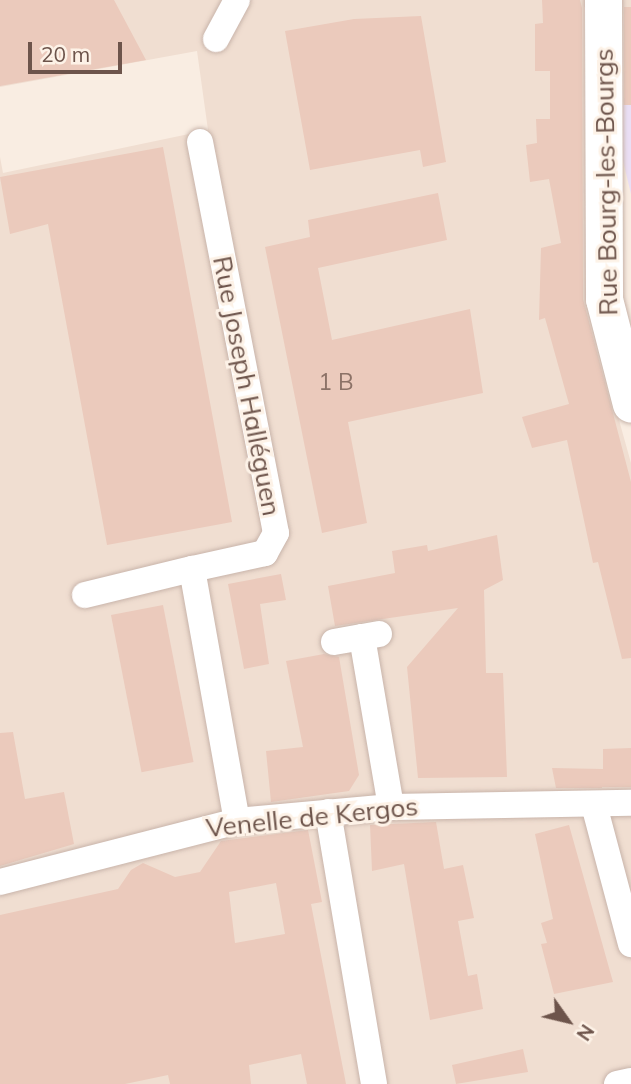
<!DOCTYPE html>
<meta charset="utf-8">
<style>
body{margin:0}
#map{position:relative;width:631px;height:1084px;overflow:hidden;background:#f9ede2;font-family:Mulish,sans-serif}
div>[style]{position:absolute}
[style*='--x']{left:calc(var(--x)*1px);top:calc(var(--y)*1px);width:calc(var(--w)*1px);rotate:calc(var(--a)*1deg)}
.residential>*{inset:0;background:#f0ded1}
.education>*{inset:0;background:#eadff5}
.building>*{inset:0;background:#ebcabc;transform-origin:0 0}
.roads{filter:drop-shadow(0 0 2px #c8b4aa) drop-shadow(0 0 2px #c8b4aa)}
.street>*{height:26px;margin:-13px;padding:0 13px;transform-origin:13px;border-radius:13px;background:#fff}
.secondary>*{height:37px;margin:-18.5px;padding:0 18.5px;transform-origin:18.5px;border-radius:18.5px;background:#fff}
span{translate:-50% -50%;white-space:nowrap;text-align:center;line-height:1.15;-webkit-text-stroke:6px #fdf2e7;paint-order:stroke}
.number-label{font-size:23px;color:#8c7267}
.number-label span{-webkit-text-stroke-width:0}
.street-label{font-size:26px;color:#6d544b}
.north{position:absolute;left:533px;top:986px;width:70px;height:70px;-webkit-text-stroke:5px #fdf2e7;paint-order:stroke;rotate:124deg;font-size:19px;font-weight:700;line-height:28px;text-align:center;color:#6d544b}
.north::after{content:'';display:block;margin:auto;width:24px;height:32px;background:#6d544b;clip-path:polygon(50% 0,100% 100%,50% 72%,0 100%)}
.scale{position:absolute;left:28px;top:42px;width:94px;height:32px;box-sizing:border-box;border:4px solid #6d544b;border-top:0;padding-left:9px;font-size:21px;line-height:24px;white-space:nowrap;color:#6d544b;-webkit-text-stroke:5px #fdf2e7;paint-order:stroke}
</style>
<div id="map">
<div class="residential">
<i style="clip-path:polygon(0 0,631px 0,631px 105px,612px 106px,612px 5px,584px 7px,586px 302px,631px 463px,631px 1084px,0 1084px,0 157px,3px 173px,208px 130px,197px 51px,0 87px)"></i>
</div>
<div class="education">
<i style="clip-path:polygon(618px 105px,631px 105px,631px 194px,622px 157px)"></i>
</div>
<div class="building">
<i style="clip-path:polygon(0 0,114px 0,146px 60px,0 86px)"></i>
<i style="clip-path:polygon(542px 0,580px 0,582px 8px,583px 299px,631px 482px,631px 658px,622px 659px,598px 562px,593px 563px,567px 440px,532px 448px,522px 417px,569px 404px,545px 318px,539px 320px,541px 248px,561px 243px,549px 179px,530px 182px,526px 145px,537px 143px,536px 119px,550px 119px,550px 71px,535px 71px,535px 24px,543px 23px)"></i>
<i style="left:624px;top:7px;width:7px;height:98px"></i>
<i style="clip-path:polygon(421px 16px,446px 162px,423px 167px,420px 150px,310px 170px,285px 31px,354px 19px)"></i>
<i style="clip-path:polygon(163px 147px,232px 522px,107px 545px,48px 224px,10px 234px,0 177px)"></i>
<i style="clip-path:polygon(438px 193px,447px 240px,318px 268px,332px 340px,470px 309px,483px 393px,348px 422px,367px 523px,322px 533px,265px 247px,310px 237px,308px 220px)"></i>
<i style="clip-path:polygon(497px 535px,503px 580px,484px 590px,486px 673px,503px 673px,507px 777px,418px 778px,407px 667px,458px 608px,335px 626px,328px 586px,395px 573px,392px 551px,427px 545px,428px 551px)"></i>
<i style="clip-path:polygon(281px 574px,286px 600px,260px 604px,269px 664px,244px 669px,228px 584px)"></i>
<i style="left:163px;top:605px;width:160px;height:53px;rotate:79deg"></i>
<i style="clip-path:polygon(324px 654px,339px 657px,359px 775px,349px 791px,271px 802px,266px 751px,303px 747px,286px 661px)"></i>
<i style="clip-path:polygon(13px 732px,25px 799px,64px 792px,74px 844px,0 866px,0 733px)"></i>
<i style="clip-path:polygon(631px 748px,631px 787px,602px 787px,602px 782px,602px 788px,556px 788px,552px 768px,603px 769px,603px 749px)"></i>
<i style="clip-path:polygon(436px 822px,444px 869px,463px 865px,474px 918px,458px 921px,468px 976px,477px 974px,483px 1009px,430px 1020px,404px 864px,372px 871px,370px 825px)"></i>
<i style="clip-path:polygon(569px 825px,613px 982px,554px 994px,541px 944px,547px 943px,541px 923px,553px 919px,535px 834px)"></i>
<i style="clip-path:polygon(evenodd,308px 830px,322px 902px,311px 904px,346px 1084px,307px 1084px,301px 1054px,249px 1065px,251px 1084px,170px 1084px,168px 1075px,125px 1084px,0 1084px,0 915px,118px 889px,131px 870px,143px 863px,175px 877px,200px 872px,221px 841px,308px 830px,276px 883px,285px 934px,235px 943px,229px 892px,276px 883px)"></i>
<i style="clip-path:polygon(523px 1049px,528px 1072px,456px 1084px,452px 1065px)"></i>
</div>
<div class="roads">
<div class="street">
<i style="--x:216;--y:39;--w:44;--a:-61.7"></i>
<i style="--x:200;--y:142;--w:398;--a:79"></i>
<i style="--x:276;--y:533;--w:23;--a:119"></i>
<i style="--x:265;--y:553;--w:75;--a:167.6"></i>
<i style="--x:192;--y:569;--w:256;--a:79.9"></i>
<i style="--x:85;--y:595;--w:110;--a:-13.7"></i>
<i style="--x:379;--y:634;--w:17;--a:170"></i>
<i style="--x:362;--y:637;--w:172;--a:80.3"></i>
<i style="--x:334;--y:642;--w:28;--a:-10"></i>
<i style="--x:594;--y:805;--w:144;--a:75.1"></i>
<i style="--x:328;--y:812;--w:276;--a:80.4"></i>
<i style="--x:0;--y:882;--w:245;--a:-14.4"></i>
<i style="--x:237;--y:821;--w:155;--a:-5.2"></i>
<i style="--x:391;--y:807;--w:240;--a:-1"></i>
<i style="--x:617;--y:1084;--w:14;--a:-12"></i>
</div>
<div class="secondary">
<i style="--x:603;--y:0;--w:299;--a:89.8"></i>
<i style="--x:604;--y:299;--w:108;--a:75.6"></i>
</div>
</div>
<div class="number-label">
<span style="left:336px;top:382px">1 B</span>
</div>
<div class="street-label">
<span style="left:606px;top:182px;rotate:-91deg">Rue Bourg-les-Bourgs</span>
<span style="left:247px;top:386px;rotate:79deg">Rue Joseph Halléguen</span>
<span style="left:312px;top:817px;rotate:-6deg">Venelle de Kergos</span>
</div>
<div class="north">N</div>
<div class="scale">20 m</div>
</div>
